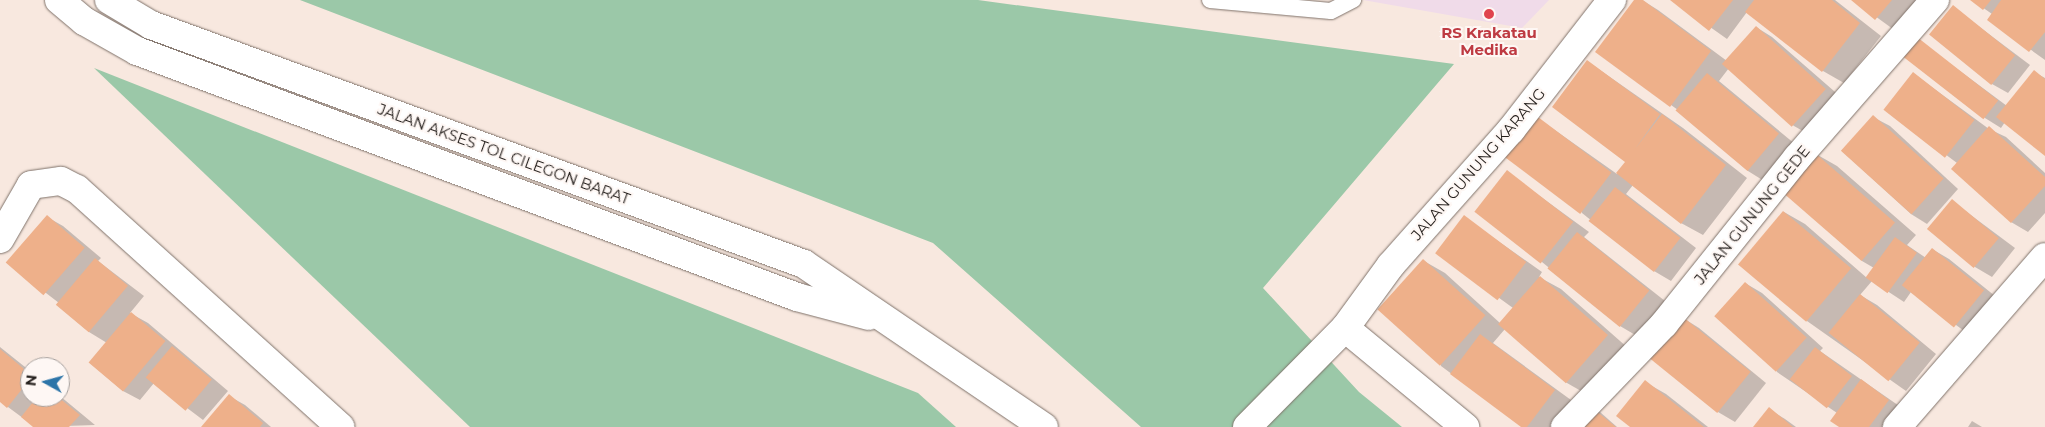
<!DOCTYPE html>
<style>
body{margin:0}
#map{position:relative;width:2045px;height:427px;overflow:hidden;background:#f8e8df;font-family:Montserrat,sans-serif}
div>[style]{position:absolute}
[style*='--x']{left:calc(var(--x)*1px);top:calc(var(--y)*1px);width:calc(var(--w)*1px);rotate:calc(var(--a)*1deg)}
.medical>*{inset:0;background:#f0dbe9}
.green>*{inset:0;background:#9bc8a8}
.shadow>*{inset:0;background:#0003}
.building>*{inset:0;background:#eeb08a;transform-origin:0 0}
.roads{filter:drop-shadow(0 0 1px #7f726a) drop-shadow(0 0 1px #7f726a)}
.service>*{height:16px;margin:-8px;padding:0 8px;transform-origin:8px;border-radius:8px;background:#fff}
.minor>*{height:28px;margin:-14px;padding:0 14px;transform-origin:14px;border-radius:14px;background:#fff}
.dots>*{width:14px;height:14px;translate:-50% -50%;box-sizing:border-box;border:2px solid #fef7f4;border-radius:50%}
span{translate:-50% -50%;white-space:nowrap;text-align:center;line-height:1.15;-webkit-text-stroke:4px #fef7f4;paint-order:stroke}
.health-label{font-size:15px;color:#be3a42;font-weight:700}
.street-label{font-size:15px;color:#241f1c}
.north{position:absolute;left:20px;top:357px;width:50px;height:50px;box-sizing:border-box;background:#fef7f4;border:1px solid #a7a19e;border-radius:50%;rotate:277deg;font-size:14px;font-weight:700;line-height:20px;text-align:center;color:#241f1c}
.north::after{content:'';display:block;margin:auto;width:18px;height:22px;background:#2c74a8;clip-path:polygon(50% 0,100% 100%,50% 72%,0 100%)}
</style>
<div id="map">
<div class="medical">
<i style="clip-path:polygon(1363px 0,1549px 0,1522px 28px)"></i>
</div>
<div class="green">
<i style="clip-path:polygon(300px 0,978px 0,1454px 64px,1263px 288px,1359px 392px,1402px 427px,1141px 427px,933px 243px)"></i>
<i style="clip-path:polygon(94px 68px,918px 393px,956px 427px,470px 427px)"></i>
</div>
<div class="shadow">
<i style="clip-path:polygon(1635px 0,1642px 0,1658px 10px,1727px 61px,1756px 27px,1772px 37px,1842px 98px,1810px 135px,1794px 126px,1729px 68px,1719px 81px,1795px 144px,1764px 181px,1748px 171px,1678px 110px,1597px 52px)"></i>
<i style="clip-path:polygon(1672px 0,1835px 0,1881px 36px,1844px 83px,1823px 71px,1747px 12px,1727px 39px)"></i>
<i style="clip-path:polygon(1853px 0,1923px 0,1897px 32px)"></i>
<i style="clip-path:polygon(1972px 0,2045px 0,2045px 60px,1988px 19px,1992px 14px)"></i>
<i style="clip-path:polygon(1953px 7px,2030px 65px,2008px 93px,1992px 84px)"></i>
<i style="clip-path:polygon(1917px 39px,2007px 106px,2034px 72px,2045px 78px,2045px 155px,2005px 122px,2001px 128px,1985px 118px)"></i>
<i style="clip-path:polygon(1587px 61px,1683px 128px,1747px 178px,1703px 235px,1681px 223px,1633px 185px,1626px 194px,1696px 248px,1671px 281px,1654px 271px,1582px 213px,1535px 116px,1617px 174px,1627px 161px)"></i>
<i style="clip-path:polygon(1914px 74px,1989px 129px,2006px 137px,2045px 173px,2045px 213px,2028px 232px,2011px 222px,1957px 163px,1886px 110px)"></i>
<i style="clip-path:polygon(1873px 117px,1890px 126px,1958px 189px,1927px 224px,1911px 214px,1842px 151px)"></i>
<i style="clip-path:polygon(1816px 154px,1837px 166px,1916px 235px,1907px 245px,1926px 258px,1932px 249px,1949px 259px,2000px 300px,1971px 336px,1911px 292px,1904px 302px,1872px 281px,1860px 295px,1877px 305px,1936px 354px,1906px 391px,1807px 321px,1784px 212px,1805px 224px,1867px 278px,1874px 268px,1862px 261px)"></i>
<i style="clip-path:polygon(1507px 172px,1589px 232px,1584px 237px,1665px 301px,1637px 336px,1620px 326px,1542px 262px)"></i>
<i style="clip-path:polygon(1952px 201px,2015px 248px,1992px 277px,1975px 267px)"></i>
<i style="clip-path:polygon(47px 217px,63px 226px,101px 258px,98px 261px,144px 296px,130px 313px,148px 323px,228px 391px,203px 420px,154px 383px,140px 400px,123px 391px,90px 363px,107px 343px,89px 332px,57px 305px,59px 303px,7px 263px)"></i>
<i style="clip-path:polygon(1464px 217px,1542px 272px,1539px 277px,1561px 289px,1628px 348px,1588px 395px,1567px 383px,1505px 329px,1493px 343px,1571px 400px,1551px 427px,1523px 427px,1441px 366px,1424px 261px,1445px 273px,1500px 323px,1513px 308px,1437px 253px)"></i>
<i style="clip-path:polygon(1745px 283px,1762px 293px,1823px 348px,1820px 351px,1905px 410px,1893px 427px,1841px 427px,1837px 413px,1777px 372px)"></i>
<i style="clip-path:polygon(1683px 318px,1699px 328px,1766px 383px,1735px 422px,1718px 412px)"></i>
<i style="clip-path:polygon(0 347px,30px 371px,30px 397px,60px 396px,95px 425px,35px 427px,8px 407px,0 400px)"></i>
<i style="clip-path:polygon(1645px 382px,1666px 394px,1708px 427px,1632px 427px)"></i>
<i style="clip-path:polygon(229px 396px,245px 405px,271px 427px,203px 427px)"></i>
<i style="clip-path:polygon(1591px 407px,1600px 412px,1617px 427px,1575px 427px)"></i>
<i style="clip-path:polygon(1769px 409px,1785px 419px,1796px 427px,1755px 427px)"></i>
<i style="clip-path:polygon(1972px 421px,1982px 427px,1968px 427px)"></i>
</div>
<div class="building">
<i style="clip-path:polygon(1634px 0,1643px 0,1711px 51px,1670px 107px,1595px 52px)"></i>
<i style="clip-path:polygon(1670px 0,1733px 0,1709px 31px)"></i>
<i style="clip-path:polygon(1754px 0,1832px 0,1860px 23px,1822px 72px,1745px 12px)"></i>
<i style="clip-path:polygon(1851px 0,1892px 0,1875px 20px)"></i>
<i style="clip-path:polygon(1970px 0,1991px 0,1983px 10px)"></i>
<i style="clip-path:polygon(2001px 0,2045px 0,2045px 32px,2029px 52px,1987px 20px)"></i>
<i style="left:1953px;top:5px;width:80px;height:38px;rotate:39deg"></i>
<i style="left:1756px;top:26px;width:94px;height:51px;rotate:42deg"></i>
<i style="left:1917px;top:37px;width:103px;height:24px;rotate:38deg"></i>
<i style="clip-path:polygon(1587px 60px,1660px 114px,1635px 149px,1662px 114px,1726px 165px,1681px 224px,1616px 173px,1625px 162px,1552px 107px)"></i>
<i style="clip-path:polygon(2034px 70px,2045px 79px,2045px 156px,1996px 117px)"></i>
<i style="left:1913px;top:72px;width:78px;height:48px;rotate:38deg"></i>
<i style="left:1707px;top:73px;width:94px;height:49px;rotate:40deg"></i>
<i style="left:1534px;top:114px;width:97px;height:52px;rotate:37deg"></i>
<i style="left:1873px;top:115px;width:95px;height:48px;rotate:42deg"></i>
<i style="clip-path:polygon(1989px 126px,2045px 177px,2045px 186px,2011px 223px,1951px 169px)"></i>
<i style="left:1815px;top:153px;width:106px;height:51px;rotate:41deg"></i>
<i style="left:1507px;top:170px;width:84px;height:53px;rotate:38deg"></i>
<i style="left:1615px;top:187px;width:83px;height:43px;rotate:38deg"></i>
<i style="left:1952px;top:199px;width:61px;height:39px;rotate:40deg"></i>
<i style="left:1783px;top:211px;width:89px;height:70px;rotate:40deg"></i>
<i style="left:47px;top:215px;width:50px;height:63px;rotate:41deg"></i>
<i style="left:1464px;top:215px;width:78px;height:48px;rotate:37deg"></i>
<i style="left:1577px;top:232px;width:93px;height:47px;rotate:39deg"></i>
<i style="left:1895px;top:237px;width:27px;height:50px;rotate:36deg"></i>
<i style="left:1932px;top:248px;width:67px;height:48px;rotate:39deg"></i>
<i style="left:95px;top:258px;width:43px;height:61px;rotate:40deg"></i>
<i style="left:1423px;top:259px;width:84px;height:68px;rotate:42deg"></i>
<i style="left:1540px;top:276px;width:90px;height:64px;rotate:41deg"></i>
<i style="left:1745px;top:282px;width:83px;height:46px;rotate:42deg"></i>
<i style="left:1860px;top:294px;width:77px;height:50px;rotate:39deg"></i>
<i style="left:131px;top:312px;width:45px;height:66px;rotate:40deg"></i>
<i style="left:1683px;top:317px;width:87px;height:53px;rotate:39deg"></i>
<i style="clip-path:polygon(1480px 334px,1555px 390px,1527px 427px,1521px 427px,1450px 374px)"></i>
<i style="left:172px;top:346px;width:52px;height:41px;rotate:40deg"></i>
<i style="left:1815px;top:347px;width:47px;height:41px;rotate:38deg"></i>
<i style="clip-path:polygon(0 349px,30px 374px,30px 379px,7px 408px,0 402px)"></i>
<i style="clip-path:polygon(1861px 379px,1889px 400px,1869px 427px,1839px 427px,1830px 421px)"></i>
<i style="clip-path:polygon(1645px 380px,1704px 427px,1630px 427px,1616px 416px)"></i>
<i style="clip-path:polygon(229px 394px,263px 423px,260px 427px,201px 427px)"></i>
<i style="clip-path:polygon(37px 397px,58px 397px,80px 415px,69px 427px,33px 427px,21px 417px)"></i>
<i style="clip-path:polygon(1590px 406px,1616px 427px,1573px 427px)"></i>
<i style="clip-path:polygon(1769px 407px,1793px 427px,1753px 427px)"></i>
</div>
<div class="roads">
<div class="service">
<i style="--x:1210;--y:0;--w:121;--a:5.2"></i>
<i style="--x:1331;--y:11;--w:25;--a:-27"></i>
</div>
<div class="minor">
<i style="--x:59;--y:0;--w:33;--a:40"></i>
<i style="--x:84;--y:21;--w:61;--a:29.5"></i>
<i style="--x:137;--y:51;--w:704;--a:20.44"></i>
<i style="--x:797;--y:297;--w:74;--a:14.8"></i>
<i style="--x:109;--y:0;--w:49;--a:30.8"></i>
<i style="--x:151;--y:25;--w:695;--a:20.1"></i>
<i style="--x:804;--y:264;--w:290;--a:34.2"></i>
<i style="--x:0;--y:239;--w:62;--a:-60.1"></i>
<i style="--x:31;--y:185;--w:30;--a:-8"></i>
<i style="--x:61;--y:181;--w:18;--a:27"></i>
<i style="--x:77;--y:189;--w:355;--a:42.1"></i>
<i style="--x:1345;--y:328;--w:156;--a:39.5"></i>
<i style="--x:1247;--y:427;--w:139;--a:-45.3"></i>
<i style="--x:1345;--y:328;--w:78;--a:-53.9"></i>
<i style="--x:1391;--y:265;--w:181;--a:-48.4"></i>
<i style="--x:1511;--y:130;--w:165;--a:-52.2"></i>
<i style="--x:1565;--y:427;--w:143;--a:-46.1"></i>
<i style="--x:1664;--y:324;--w:213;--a:-51.3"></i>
<i style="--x:1797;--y:158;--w:210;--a:-48.9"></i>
<i style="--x:1897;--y:427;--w:225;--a:-49"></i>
</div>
</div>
<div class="dots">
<i style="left:1489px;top:14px;background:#e0444e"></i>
</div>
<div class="health-label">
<span style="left:1489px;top:41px">RS Krakatau<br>Medika</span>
</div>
<div class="street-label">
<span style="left:504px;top:154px;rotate:20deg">JALAN AKSES TOL CILEGON BARAT</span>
<span style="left:1478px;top:164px;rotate:-49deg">JALAN GUNUNG KARANG</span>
<span style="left:1752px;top:215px;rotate:-51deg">JALAN GUNUNG GEDE</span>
</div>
<div class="north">N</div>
</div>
